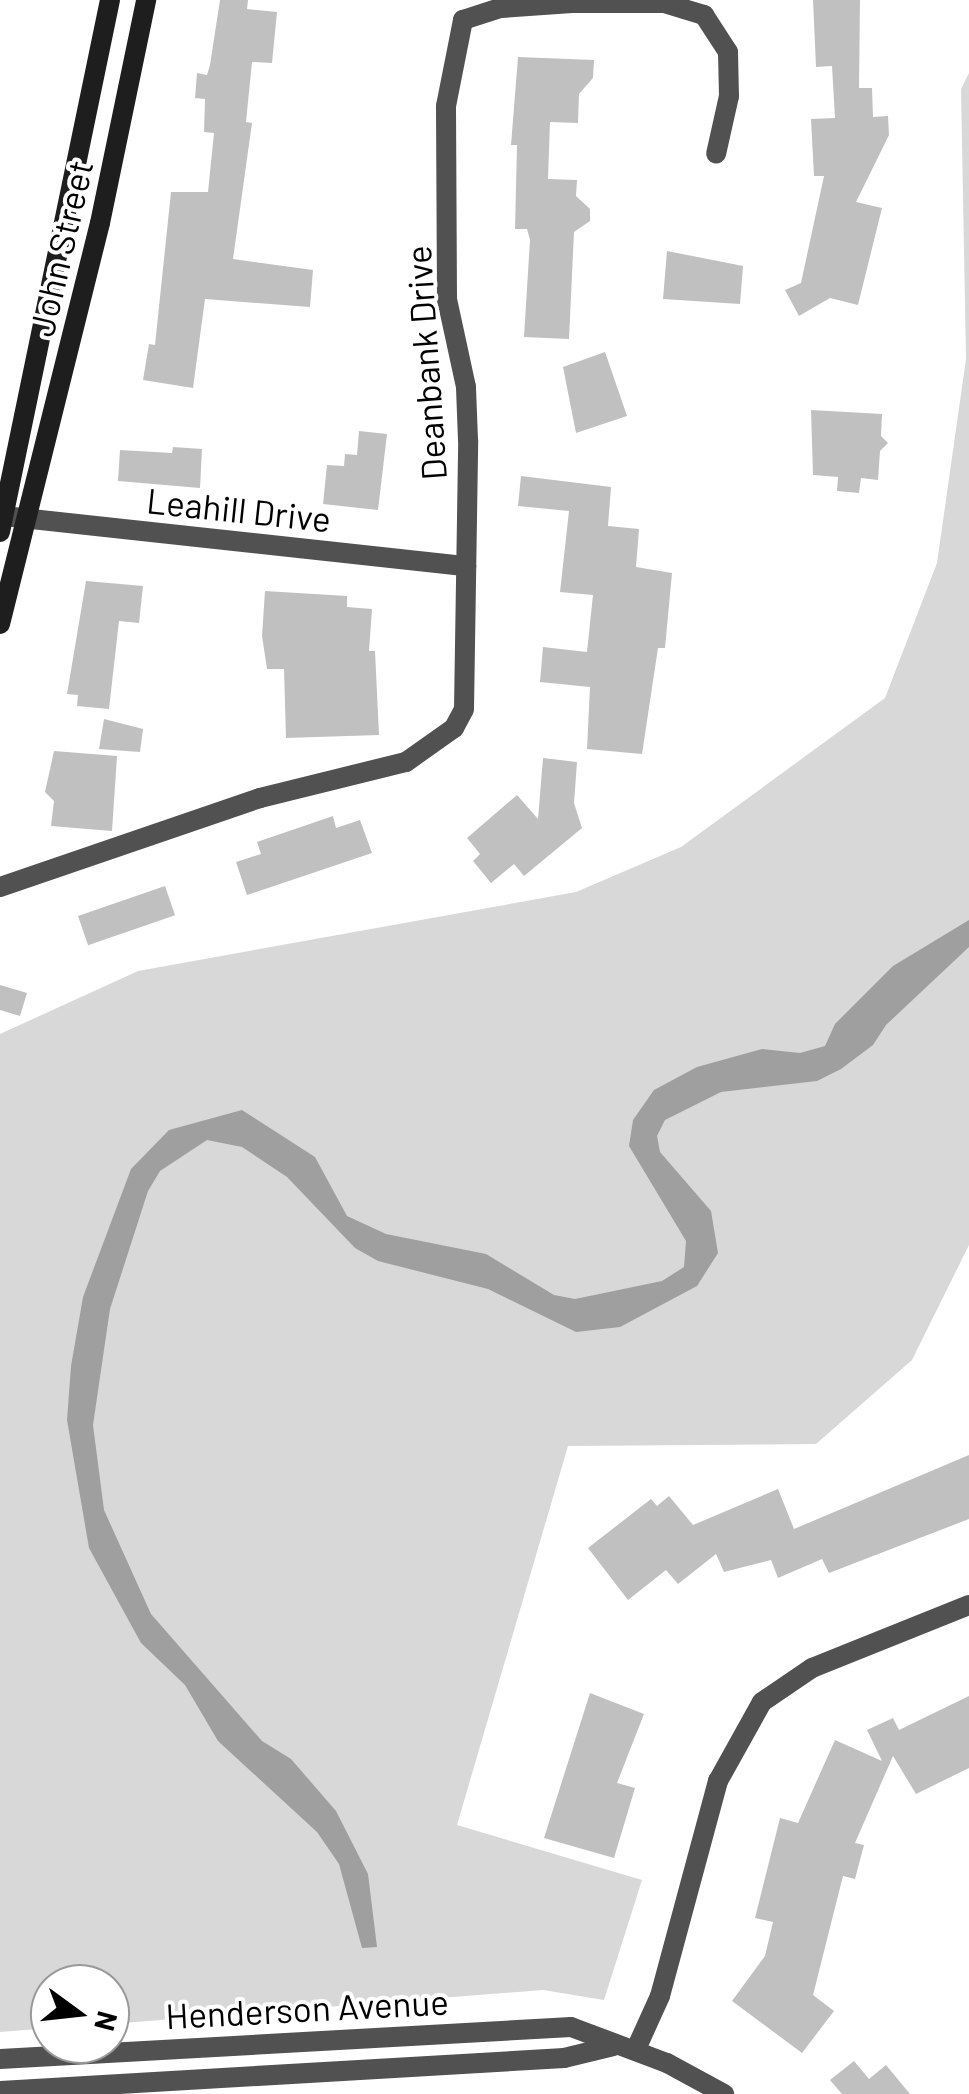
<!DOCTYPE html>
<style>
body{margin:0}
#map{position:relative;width:969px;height:2094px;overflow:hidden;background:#fff;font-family:Barlow,sans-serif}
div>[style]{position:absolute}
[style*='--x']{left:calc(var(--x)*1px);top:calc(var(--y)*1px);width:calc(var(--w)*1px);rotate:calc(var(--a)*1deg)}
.green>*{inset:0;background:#d8d8d8}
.water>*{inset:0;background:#9f9f9f}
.building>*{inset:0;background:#c0c0c0;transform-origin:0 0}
.minor>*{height:20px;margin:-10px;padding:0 10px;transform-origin:10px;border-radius:10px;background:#515151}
.secondary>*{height:20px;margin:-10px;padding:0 10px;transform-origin:10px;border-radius:10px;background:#1e1e1e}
span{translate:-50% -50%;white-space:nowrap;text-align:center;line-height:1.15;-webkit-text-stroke:8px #fff;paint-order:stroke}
.street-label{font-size:35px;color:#000}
.north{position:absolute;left:30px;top:1964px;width:100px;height:100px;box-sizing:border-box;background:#fff;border:2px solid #999;border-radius:50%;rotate:105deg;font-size:28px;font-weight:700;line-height:40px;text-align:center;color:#000}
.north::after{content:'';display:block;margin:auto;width:35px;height:45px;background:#000;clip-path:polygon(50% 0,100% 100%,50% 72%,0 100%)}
</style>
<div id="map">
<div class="green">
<i style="clip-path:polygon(969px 73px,969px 1245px,912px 1360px,816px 1444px,568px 1446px,457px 1825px,642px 1880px,604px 2000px,543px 1990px,110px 2024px,110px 1984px,50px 1984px,50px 2028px,0 2032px,0 1034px,138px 971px,576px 892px,681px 847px,885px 698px,937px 563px,966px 359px,961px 89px)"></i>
</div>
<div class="water">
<i style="clip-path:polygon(969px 920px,969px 947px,886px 1025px,873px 1045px,841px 1069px,817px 1081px,721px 1092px,665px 1120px,657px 1136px,660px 1152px,711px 1211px,718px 1253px,697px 1286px,620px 1327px,576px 1332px,488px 1289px,378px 1261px,355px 1248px,287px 1177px,242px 1147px,207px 1140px,160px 1171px,148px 1191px,110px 1309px,93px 1425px,104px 1510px,151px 1614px,262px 1741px,291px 1759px,336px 1811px,368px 1874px,377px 1947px,362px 1948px,339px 1864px,317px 1832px,218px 1741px,185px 1685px,141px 1643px,89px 1548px,67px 1420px,71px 1366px,83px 1297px,131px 1169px,169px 1130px,242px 1110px,315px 1157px,347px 1216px,386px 1234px,486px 1254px,554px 1295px,575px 1299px,662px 1281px,684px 1267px,686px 1241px,629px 1146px,633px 1120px,654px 1090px,697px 1067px,762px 1049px,800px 1053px,825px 1046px,835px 1024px,893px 966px)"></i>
</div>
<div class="building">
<i style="clip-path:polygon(220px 0,248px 0,247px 9px,277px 12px,272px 63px,252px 62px,246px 122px,252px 123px,233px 259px,313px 270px,310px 307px,205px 299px,193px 388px,143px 380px,149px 344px,155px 345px,171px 192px,208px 192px,214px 133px,204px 132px,205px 99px,195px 98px,197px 73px,207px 75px,210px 65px)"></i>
<i style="clip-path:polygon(813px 0,860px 0,859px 88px,872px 88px,873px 117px,888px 116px,889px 135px,856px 202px,882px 208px,858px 305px,830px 298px,799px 316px,785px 290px,801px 283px,824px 176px,814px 176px,811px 119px,835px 118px,832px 66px,816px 67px)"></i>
<i style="clip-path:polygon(518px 57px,594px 60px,593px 78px,579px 94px,578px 123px,550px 122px,548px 179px,577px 180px,576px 196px,590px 209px,590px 221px,574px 232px,569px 339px,524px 337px,530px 240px,527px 229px,515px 229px,517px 145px,511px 145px)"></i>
<i style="clip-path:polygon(667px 251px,743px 266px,740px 304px,663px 299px)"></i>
<i style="clip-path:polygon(605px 352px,627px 416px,576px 433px,563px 367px)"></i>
<i style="clip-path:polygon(811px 410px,882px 414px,881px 436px,888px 443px,880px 451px,878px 480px,861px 478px,859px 493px,837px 491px,838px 477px,813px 475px)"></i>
<i style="clip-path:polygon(359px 431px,387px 434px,378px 510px,323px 504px,327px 465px,344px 466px,345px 454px,357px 455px)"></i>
<i style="clip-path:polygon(173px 447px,202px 449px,200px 488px,118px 481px,120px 450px,172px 453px)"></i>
<i style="clip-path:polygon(521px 476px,611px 487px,608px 526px,639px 529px,636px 567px,672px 573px,665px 648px,658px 648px,642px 754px,587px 749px,590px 687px,540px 682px,543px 647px,587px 652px,593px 595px,560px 592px,569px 511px,518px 506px)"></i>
<i style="clip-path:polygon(86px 581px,143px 586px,139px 623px,119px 621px,109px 709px,77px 706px,78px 695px,67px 694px)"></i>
<i style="clip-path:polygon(265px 591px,347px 596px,347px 607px,372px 609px,369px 651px,375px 651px,379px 735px,286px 738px,284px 669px,267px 669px,262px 636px)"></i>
<i style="clip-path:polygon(104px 719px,143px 729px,140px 752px,99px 749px)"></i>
<i style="clip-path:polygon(54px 751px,117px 756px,112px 831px,51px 826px,54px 801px,45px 792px)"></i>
<i style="clip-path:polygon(543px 758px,577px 762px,574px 803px,582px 828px,524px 876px,514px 864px,491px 883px,473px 861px,480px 854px,467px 838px,517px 795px,538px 819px)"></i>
<i style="clip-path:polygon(333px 816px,336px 828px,360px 820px,372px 853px,247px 895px,236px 862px,261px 854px,257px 842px)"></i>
<i style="left:165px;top:886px;width:31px;height:92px;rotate:71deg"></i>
<i style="clip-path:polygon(0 985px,27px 993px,20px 1016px,0 1010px)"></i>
<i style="clip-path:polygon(969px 1455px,969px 1519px,829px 1573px,822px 1559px,778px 1578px,771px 1560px,724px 1572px,716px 1554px,678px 1584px,666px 1570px,628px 1600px,588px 1548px,651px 1499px,657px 1506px,669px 1496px,693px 1525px,778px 1489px,794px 1529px)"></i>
<i style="clip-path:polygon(590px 1693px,644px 1714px,617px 1783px,635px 1788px,614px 1858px,544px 1838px)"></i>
<i style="clip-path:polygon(969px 1696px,969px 1768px,916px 1794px,893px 1756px,855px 1843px,864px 1845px,855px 1879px,843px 1876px,813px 1995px,834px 2011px,802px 2053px,732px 2001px,765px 1956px,773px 1922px,755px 1918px,780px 1818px,798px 1823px,835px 1740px,882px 1761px,867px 1730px,893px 1718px,899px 1730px)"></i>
<i style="clip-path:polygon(854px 2061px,869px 2079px,886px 2065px,910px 2094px,842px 2094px,830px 2080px)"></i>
</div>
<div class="minor">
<i style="--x:4;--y:516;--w:465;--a:6.2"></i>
<i style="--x:0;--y:887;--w:275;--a:-18.9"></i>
<i style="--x:260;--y:798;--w:150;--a:-13.9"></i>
<i style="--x:406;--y:762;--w:59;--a:-35.3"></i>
<i style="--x:454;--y:728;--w:21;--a:-62"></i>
<i style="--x:464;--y:709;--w:269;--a:-89.1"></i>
<i style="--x:468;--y:440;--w:53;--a:-92.2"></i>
<i style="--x:466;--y:387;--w:90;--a:-102.2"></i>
<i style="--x:447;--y:299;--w:193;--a:-90.3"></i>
<i style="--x:446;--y:106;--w:88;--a:-78.8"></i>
<i style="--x:463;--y:20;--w:40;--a:-18"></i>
<i style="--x:501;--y:8;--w:71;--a:-4"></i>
<i style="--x:572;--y:3;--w:92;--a:0"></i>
<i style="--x:664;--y:3;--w:42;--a:16.7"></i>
<i style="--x:704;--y:15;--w:44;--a:57"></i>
<i style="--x:728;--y:52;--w:44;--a:88.7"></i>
<i style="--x:729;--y:96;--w:59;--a:102.6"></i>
<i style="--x:636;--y:2049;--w:58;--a:-65.6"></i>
<i style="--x:660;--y:1996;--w:223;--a:-74.9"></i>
<i style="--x:718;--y:1781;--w:90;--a:-60.9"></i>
<i style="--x:762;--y:1702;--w:60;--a:-34.2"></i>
<i style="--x:812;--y:1668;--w:169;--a:-21.9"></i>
<i style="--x:0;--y:2059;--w:572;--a:-3.21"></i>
<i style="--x:571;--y:2027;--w:103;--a:20.6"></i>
<i style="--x:667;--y:2063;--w:65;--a:28.5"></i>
<i style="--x:0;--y:2091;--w:565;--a:-3.35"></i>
<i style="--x:564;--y:2058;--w:51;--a:-13.5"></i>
</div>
<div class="secondary">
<i style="--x:0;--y:532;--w:543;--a:-78.32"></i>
<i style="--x:0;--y:624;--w:413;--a:-76"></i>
<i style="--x:100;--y:223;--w:228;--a:-78.3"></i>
</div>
<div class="street-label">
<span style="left:60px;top:248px;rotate:-77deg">John Street</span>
<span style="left:425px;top:363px;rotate:-94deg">Deanbank Drive</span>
<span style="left:239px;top:509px;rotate:6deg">Leahill Drive</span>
<span style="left:307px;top:2008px;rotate:-3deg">Henderson Avenue</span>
</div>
<div class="north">N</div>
</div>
